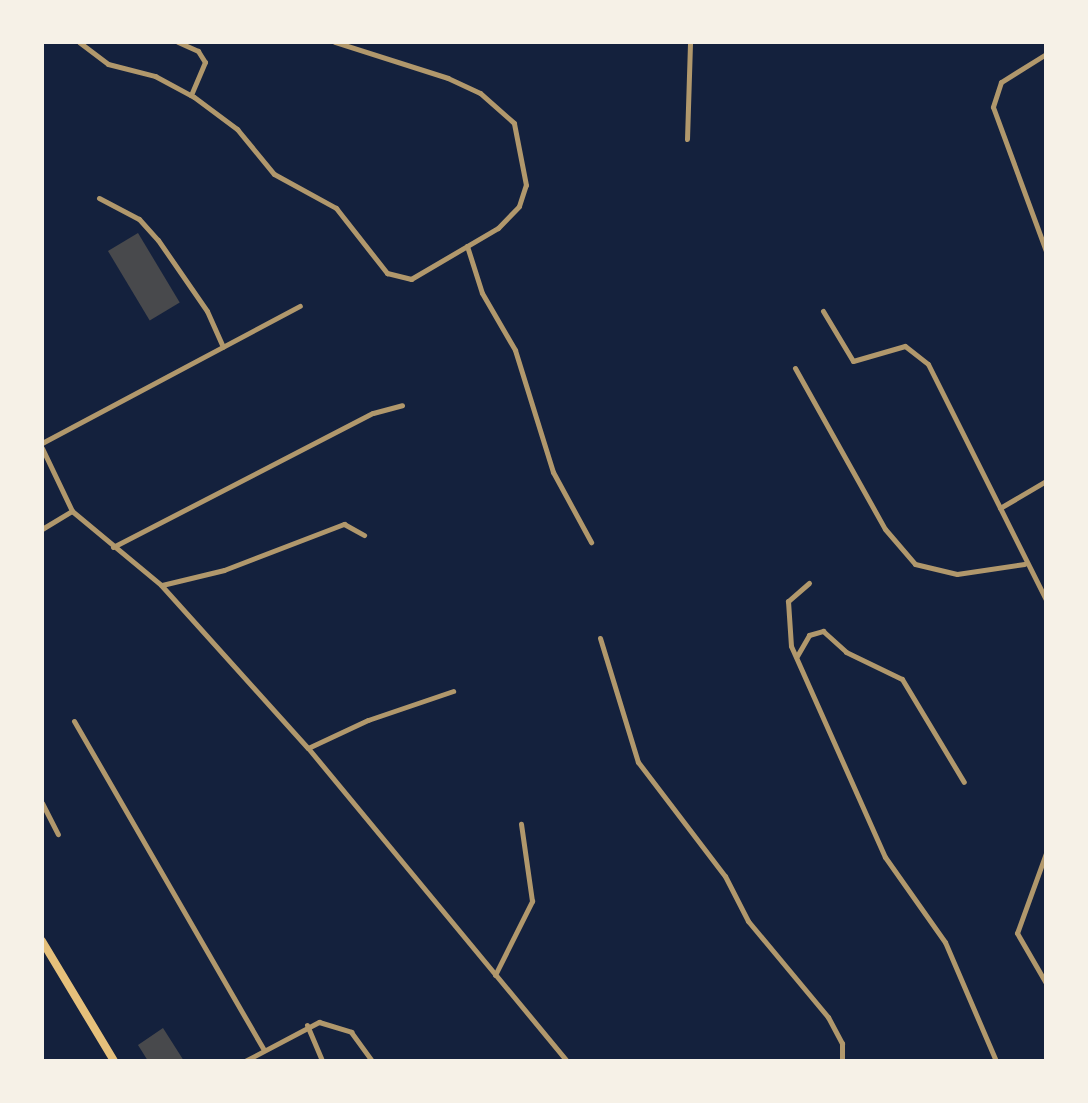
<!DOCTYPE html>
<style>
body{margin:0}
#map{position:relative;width:1088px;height:1103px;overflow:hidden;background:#14213d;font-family:Ubuntu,sans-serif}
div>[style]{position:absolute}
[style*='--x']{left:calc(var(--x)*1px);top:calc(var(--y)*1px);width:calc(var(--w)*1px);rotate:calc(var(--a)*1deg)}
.building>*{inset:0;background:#48494c;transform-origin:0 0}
.minor>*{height:5px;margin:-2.5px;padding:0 2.5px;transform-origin:2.5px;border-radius:2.5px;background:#b1986c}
.primary>*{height:8px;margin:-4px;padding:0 4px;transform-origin:4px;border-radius:4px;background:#e5c07b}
span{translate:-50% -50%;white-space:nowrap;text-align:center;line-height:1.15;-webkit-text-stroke:8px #f6f1e7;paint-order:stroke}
.frame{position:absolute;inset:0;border:44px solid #f6f1e7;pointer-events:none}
</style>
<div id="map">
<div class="building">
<i style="left:138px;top:233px;width:81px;height:35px;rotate:59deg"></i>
<i style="clip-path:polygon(163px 1028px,184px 1061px,148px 1061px,138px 1045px)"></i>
</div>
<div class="minor">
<i style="--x:79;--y:42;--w:36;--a:37"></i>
<i style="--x:108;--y:64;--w:49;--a:14.3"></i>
<i style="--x:155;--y:76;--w:44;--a:28.3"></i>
<i style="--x:194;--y:97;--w:54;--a:36.7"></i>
<i style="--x:237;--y:129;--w:58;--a:50.6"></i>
<i style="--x:274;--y:174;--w:71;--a:28.7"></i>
<i style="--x:336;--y:208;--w:83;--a:51.9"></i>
<i style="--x:387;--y:273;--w:25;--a:14"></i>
<i style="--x:411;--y:279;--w:101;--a:-30.4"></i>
<i style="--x:498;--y:228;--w:30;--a:-46"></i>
<i style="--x:519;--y:206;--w:22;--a:-72"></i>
<i style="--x:526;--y:185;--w:63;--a:-101"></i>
<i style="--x:514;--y:123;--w:45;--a:-138.6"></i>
<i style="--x:480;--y:93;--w:35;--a:-155"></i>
<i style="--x:448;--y:78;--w:119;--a:-162.3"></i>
<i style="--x:178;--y:42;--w:22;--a:24"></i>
<i style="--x:198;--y:51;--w:13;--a:58"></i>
<i style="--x:205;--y:62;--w:36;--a:113"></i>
<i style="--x:1046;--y:54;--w:53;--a:148.1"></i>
<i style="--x:1001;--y:82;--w:26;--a:108"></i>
<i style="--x:993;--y:107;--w:153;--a:69.8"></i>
<i style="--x:687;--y:139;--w:97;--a:-88.2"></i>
<i style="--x:99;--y:198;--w:45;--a:27.7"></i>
<i style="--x:139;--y:219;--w:28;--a:48"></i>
<i style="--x:158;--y:240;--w:86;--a:55.4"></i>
<i style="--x:207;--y:311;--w:39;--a:66"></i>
<i style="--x:467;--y:246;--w:49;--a:72.3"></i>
<i style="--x:482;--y:293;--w:66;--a:59.9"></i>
<i style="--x:515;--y:350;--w:128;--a:72.7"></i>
<i style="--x:553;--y:472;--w:80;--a:61.5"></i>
<i style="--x:823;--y:311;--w:58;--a:59"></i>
<i style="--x:853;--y:361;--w:54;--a:-16.1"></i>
<i style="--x:905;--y:346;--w:29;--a:38"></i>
<i style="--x:928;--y:364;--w:264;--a:63.4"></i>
<i style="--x:795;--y:368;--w:184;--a:60.8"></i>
<i style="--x:885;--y:529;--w:46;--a:49.4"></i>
<i style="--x:915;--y:564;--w:43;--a:13.4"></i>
<i style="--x:957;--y:574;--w:68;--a:-8.5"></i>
<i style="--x:42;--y:443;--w:292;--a:-28"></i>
<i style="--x:42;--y:448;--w:70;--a:64.5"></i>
<i style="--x:72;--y:511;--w:116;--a:39.7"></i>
<i style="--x:161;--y:585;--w:219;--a:48"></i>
<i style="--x:308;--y:748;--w:406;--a:50.4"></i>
<i style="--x:1000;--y:508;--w:53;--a:-30.4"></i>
<i style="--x:42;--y:529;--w:35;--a:-31"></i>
<i style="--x:113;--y:547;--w:292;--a:-27.3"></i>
<i style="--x:373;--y:413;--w:30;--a:-15"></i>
<i style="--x:809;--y:583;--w:28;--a:139"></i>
<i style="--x:788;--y:601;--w:45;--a:86.2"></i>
<i style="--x:791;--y:646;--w:231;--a:66"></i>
<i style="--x:885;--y:857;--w:104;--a:54.8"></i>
<i style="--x:945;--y:942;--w:129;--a:66.8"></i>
<i style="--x:162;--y:585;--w:64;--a:-13.6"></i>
<i style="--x:224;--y:570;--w:129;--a:-21"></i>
<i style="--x:344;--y:524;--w:23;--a:29"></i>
<i style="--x:600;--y:638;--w:130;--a:73"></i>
<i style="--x:638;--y:762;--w:143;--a:52.7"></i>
<i style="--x:725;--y:876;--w:51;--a:62.9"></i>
<i style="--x:748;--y:921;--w:125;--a:50.2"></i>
<i style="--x:828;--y:1017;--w:30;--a:62"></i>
<i style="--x:842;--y:1043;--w:18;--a:90"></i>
<i style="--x:797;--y:656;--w:24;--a:-60"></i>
<i style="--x:809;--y:635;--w:15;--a:-16"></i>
<i style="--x:823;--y:631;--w:31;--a:42"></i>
<i style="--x:846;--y:652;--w:62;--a:25.7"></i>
<i style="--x:902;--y:679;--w:120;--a:59"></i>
<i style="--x:74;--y:721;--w:380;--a:60"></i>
<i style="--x:308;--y:748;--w:66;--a:-25"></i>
<i style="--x:368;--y:720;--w:90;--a:-18.8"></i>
<i style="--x:42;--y:803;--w:35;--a:63"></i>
<i style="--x:1046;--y:853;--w:85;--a:109.9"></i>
<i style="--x:1017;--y:933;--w:58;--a:59.9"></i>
<i style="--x:495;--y:975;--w:83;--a:-63.4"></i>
<i style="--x:532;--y:901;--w:78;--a:-98.1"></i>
<i style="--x:307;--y:1025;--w:39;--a:67"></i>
<i style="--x:245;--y:1061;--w:84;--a:-27.8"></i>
<i style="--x:319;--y:1022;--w:34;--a:17"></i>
<i style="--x:351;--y:1032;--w:36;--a:54"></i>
</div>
<div class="primary">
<i style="--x:42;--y:941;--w:140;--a:59"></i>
</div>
<div class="frame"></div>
</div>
